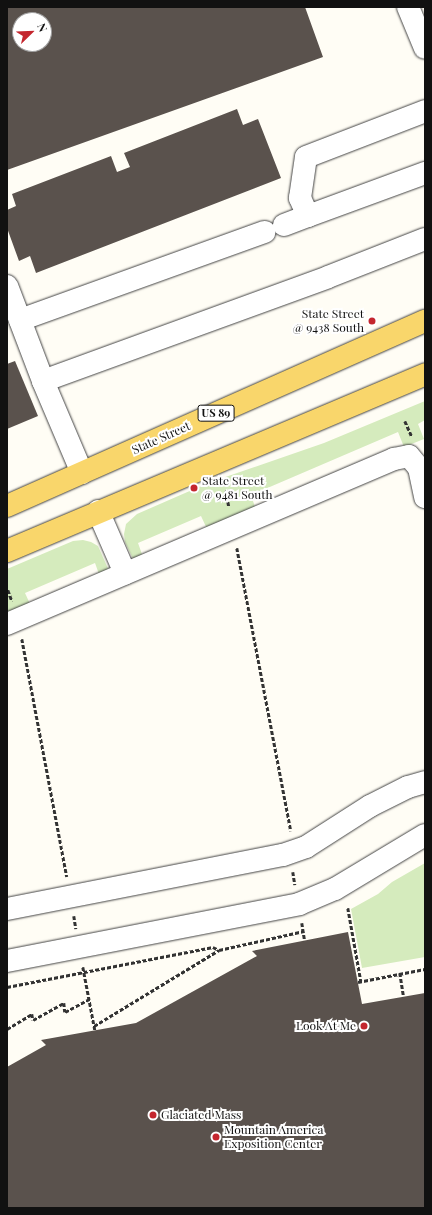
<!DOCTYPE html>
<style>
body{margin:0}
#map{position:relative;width:432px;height:1215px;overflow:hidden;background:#fffdf5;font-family:"Playfair Display",serif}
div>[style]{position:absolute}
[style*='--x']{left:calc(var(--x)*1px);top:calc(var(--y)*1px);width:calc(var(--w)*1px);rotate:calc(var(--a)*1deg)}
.green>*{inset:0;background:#d5ebbd}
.building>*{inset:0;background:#5a524d}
.path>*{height:2.5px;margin-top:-1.25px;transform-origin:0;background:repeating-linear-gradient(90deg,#333 0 4px,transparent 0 6px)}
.roads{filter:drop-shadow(0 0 1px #444) drop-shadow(0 0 1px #444)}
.minor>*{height:22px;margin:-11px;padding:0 11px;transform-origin:11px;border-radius:11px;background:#fff}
.major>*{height:22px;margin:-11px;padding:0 11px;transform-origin:11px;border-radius:11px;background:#f9d66b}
.dots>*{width:11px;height:11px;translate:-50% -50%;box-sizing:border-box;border:2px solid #fff;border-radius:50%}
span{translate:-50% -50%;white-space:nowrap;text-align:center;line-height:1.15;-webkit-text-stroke:4px #fff;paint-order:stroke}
.shield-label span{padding:1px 3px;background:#fff;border:1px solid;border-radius:3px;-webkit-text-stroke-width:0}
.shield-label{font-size:11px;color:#111;font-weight:700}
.poi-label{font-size:12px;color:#111}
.right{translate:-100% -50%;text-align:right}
.left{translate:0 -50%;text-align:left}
.street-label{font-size:12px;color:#111}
.frame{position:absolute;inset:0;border:8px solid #111;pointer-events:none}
.north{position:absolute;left:12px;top:12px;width:40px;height:40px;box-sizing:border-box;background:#fff;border:1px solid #a0a0a0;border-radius:50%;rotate:67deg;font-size:11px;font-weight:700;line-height:16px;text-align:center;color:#111}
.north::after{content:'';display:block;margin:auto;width:14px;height:18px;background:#c4262e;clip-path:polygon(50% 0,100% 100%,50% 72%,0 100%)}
</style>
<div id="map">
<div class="green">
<i style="clip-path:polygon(425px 401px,425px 420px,418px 424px,424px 439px,404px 447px,398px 432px,251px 495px,256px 510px,208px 531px,201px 516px,138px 543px,143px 557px,134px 561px,125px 542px,124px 534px,126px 524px,137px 514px,208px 483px,324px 443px)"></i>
<i style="clip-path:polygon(83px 540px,91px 542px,98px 546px,110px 573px,100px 577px,95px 563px,25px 593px,31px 606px,7px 614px,7px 569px,73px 541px)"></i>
<i style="clip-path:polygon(425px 863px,425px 957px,362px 968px,351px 909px,378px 894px,392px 882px)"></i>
</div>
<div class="building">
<i style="clip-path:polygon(evenodd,7px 7px,305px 7px,323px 57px,7px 170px,7px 7px,20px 20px,44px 20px,44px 44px,20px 44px,20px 20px)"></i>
<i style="clip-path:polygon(237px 109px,243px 125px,258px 119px,281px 178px,36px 273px,30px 256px,19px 261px,7px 228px,7px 210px,16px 206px,12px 194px,111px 156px,117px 172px,130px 167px,124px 153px)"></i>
<i style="clip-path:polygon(15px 361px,38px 416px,7px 429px,7px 364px)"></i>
<i style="clip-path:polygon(348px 932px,362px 1004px,425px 993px,425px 1208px,7px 1208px,7px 1067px,46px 1045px,41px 1040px,136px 1023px,257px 956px,252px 951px)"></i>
</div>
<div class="path">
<i style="--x:405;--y:421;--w:17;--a:66"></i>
<i style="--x:226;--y:490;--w:17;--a:80"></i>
<i style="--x:237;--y:548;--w:288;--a:79.2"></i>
<i style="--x:8;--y:590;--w:12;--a:70"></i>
<i style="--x:22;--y:639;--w:242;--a:79.3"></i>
<i style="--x:293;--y:872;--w:13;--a:81"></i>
<i style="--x:348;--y:908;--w:74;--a:79.9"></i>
<i style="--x:74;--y:916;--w:13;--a:81"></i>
<i style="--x:302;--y:923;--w:18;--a:81"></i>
<i style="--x:83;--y:967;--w:64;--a:79.2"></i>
<i style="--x:400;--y:973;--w:24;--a:81"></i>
<i style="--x:358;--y:982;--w:68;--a:-11"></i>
<i style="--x:7;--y:987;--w:210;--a:-11"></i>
<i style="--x:213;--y:947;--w:7;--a:27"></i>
<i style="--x:94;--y:1026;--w:146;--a:-31.3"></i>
<i style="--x:219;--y:950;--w:87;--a:-12.6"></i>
<i style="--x:7;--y:1029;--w:29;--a:-31"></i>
<i style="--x:32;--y:1014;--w:6;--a:81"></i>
<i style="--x:33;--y:1020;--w:35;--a:-29"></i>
<i style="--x:64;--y:1003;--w:9;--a:84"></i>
<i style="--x:65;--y:1012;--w:27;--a:-28"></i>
</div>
<div class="roads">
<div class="minor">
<i style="--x:408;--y:7;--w:44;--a:67.5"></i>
<i style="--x:308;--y:216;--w:125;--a:-20.2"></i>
<i style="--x:284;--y:225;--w:26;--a:-21"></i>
<i style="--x:308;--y:216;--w:20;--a:-114"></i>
<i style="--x:300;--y:198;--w:41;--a:-81.7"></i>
<i style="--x:306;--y:157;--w:128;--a:-21.1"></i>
<i style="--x:7;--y:286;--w:102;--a:69.2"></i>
<i style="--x:20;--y:320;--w:260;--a:-19.8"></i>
<i style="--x:82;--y:473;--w:100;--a:-113"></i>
<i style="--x:43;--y:381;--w:303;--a:-20"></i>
<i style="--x:328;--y:277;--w:104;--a:-21.4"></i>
<i style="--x:98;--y:511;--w:68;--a:66.5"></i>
<i style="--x:7;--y:624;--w:421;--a:-23.1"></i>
<i style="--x:394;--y:459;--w:15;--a:-11"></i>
<i style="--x:409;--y:456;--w:16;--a:50"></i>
<i style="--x:419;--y:468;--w:30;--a:78"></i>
<i style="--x:7;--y:909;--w:281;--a:-11.1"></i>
<i style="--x:283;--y:855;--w:24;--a:-19"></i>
<i style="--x:306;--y:847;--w:76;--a:-32.6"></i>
<i style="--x:370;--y:806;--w:42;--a:-26.6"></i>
<i style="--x:408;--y:787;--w:18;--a:-16"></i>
<i style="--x:7;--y:961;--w:298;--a:-11"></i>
<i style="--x:299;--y:904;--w:39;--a:-23"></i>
<i style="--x:335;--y:889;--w:105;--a:-31"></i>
</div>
<div class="major">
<i style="--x:7;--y:506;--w:457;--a:-23.9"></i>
<i style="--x:7;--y:551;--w:454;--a:-22.9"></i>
</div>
</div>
<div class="dots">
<i style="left:372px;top:321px;background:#c4262e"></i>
<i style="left:194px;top:488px;background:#c4262e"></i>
<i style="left:364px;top:1026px;background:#c4262e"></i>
<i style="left:153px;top:1115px;background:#c4262e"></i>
<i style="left:216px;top:1137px;background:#c4262e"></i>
</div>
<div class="shield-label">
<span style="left:216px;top:413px">US 89</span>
</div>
<div class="poi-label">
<span class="right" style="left:364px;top:321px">State Street<br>@ 9438 South</span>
<span class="left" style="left:202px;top:488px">State Street<br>@ 9481 South</span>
<span class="right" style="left:356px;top:1026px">Look At Me</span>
<span class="left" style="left:161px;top:1115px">Glaciated Mass</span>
<span class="left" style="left:224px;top:1137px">Mountain America<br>Exposition Center</span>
</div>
<div class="street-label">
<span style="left:161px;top:438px;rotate:-24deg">State Street</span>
</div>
<div class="frame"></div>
<div class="north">N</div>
</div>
